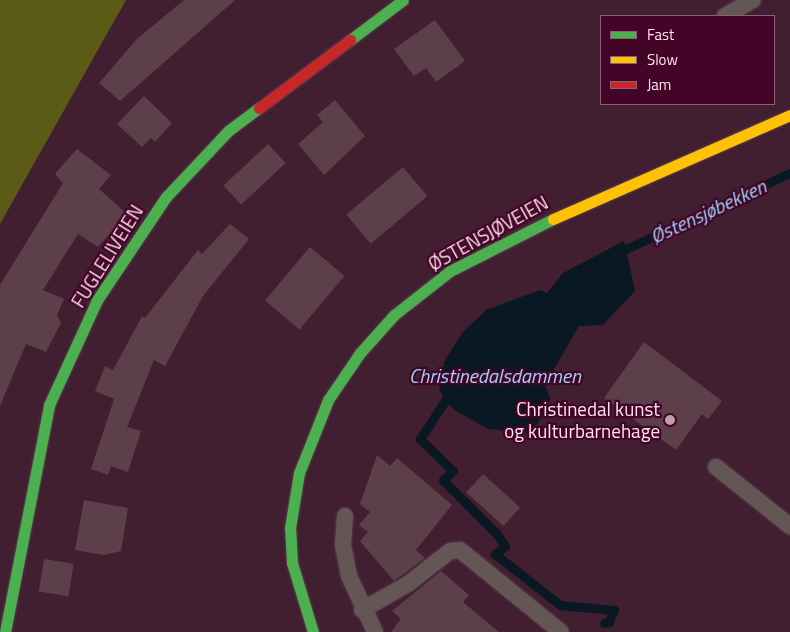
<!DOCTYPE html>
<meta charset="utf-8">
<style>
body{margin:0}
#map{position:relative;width:790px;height:632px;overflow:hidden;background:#411f31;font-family:"Titillium Web",sans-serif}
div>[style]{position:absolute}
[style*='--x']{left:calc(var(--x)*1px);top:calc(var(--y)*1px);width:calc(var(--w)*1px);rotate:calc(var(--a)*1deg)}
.forest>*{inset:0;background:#5b5b15}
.water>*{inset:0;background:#091822}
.stream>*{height:9px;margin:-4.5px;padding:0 4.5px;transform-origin:4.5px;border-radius:4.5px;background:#091822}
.building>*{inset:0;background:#5d3f4a;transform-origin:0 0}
.roads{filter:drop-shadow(0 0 1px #593d4b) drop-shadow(0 0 1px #593d4b)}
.lane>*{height:16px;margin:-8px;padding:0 8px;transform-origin:8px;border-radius:8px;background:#635654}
.fast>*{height:11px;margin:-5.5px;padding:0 5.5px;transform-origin:5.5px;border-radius:5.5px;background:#4caf50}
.slow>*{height:11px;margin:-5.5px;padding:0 5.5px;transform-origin:5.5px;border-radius:5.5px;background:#ffc107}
.jam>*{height:11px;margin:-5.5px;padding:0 5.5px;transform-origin:5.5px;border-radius:5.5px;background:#c62828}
.dots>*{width:14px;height:14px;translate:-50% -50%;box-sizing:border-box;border:2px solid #440428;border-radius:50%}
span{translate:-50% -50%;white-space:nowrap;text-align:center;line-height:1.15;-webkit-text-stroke:4.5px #440428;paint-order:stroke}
.street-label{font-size:19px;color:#fde4ee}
.poi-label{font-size:19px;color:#fde4ee}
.right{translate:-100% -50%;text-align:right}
.water-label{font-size:20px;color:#97d5f7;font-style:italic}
.legend{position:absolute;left:600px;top:15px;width:175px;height:90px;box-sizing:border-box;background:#440428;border:1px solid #8e5e77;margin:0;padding:6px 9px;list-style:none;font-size:15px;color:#fde4ee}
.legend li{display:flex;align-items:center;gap:10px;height:25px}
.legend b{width:25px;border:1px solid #8e5e77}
</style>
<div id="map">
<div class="forest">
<i style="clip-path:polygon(0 0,126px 0,0 224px)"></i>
</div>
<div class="water">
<i style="clip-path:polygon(624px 241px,635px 291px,603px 325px,579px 326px,545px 385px,550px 399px,539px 422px,526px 433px,488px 429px,453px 409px,439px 390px,444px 362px,462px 333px,486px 310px,540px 290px,547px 293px,563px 273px)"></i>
</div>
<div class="stream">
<i style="--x:626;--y:249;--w:181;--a:-24.9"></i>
<i style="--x:446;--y:399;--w:48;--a:123"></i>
<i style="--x:420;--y:439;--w:46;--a:44.1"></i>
<i style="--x:453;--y:471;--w:13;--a:138"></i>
<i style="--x:443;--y:480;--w:75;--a:45"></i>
<i style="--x:496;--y:533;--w:16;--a:55"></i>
<i style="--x:505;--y:546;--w:13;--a:141"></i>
<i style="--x:495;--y:554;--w:83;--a:38.1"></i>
<i style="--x:560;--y:605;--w:54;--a:5.3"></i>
<i style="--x:614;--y:610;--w:13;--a:113"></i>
<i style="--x:609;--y:622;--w:5;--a:169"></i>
</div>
<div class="building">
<i style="clip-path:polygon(184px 0,235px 0,120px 101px,99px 83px,137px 39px)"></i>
<i style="clip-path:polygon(435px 20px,465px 61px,436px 82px,426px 68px,414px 76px,394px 49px)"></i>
<i style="clip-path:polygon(144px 96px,172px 123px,155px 142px,151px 138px,142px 147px,117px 124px)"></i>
<i style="clip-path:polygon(335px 100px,365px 136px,324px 175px,298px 144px,323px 122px,317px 115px)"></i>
<i style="left:268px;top:144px;width:26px;height:61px;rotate:47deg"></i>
<i style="clip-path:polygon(77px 149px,111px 175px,99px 189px,127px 214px,98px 247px,78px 234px,43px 290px,64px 299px,57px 315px,61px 323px,46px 352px,26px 344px,0 406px,0 285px,63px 183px,55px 174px)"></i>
<i style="left:403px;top:167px;width:38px;height:74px;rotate:50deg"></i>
<i style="clip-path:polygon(230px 224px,249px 239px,203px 296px,165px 366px,154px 360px,127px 427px,141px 431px,128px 472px,111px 466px,108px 475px,91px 469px,114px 399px,95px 391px,105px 366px,113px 370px,142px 316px,145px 318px,198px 250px,202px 254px)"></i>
<i style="left:310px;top:247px;width:45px;height:70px;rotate:40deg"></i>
<i style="clip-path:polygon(644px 342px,722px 401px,708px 419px,702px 414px,676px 450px,604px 398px)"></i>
<i style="clip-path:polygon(377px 455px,390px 466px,397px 458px,452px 505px,416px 550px,425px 558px,394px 581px,360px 541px,368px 532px,359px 525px,370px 512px,360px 504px)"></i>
<i style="left:483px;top:474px;width:50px;height:25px;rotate:42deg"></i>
<i style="clip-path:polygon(84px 500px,128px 508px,121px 551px,104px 555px,75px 550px)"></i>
<i style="left:44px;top:559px;width:30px;height:33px;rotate:9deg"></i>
<i style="clip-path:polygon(441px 571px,469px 595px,463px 602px,499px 632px,391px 632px,401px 619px,392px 611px)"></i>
</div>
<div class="roads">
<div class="lane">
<i style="--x:725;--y:16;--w:32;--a:-30"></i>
<i style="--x:716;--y:467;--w:95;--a:38.6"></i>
<i style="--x:345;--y:516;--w:29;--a:94"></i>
<i style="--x:343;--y:545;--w:32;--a:79"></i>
<i style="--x:349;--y:576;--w:62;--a:65.1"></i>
<i style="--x:362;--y:610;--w:53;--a:-29.5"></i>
<i style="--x:408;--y:584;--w:53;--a:-38.2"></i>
<i style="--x:450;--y:551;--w:10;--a:-6"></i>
<i style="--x:460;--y:550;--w:130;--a:39.1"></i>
</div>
<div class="fast">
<i style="--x:350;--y:40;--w:66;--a:-37"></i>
<i style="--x:5;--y:632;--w:231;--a:-79"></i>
<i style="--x:49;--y:405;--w:115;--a:-65.4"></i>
<i style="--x:97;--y:300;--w:124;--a:-56.2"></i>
<i style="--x:166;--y:197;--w:91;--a:-46.8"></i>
<i style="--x:228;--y:131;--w:39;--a:-37"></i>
<i style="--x:313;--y:632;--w:72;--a:-106.9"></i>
<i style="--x:292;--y:563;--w:35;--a:-93"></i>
<i style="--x:290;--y:528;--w:56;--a:-80.7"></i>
<i style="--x:299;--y:473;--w:79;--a:-68.3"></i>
<i style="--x:328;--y:400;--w:57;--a:-55.8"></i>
<i style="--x:360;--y:353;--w:51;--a:-48.2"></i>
<i style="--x:394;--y:315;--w:71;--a:-38.2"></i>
<i style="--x:450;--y:271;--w:115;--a:-26.8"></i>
</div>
<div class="slow">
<i style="--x:553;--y:219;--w:259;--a:-23.7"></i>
</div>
<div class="jam">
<i style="--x:259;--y:108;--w:114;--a:-36.8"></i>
</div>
</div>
<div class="dots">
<i style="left:670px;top:420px;background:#bb9fac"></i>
</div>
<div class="street-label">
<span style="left:488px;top:233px;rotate:-29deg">ØSTENSJØVEIEN</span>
<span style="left:107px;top:256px;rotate:-58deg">FUGLELIVEIEN</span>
</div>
<div class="poi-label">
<span class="right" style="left:660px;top:420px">Christinedal kunst<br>og kulturbarnehage</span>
</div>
<div class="water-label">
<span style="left:708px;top:211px;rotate:-25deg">Østensjøbekken</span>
<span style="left:495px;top:375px">Christinedalsdammen</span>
</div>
<ul class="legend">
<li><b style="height:6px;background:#4caf50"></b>Fast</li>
<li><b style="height:6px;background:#ffc107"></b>Slow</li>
<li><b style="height:6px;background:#c62828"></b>Jam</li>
</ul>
</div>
